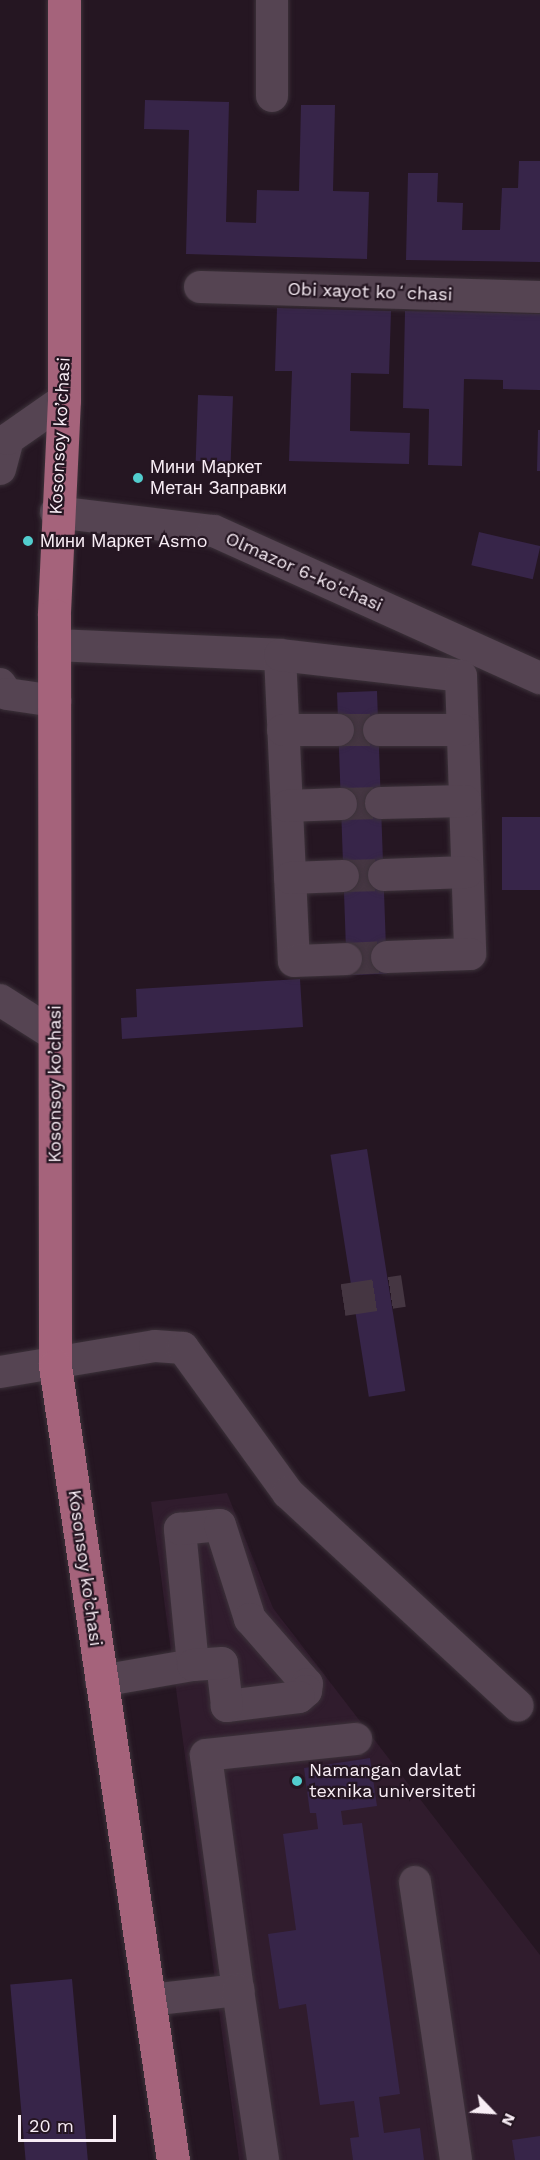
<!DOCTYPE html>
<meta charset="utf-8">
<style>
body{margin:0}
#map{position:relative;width:540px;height:2160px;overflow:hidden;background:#251622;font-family:"Work Sans",sans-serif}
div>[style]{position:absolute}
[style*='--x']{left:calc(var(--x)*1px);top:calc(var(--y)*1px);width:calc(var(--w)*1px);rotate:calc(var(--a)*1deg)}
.built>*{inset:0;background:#301c2d}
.building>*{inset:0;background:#372549;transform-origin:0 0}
.minor-tunnel>*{height:32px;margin-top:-16px;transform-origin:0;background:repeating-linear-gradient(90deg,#453642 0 32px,transparent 0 48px)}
.roads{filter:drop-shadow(0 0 2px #3c323a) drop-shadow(0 0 2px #3c323a)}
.minor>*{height:32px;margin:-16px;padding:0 16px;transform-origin:16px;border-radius:16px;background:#554452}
.major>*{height:33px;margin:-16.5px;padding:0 16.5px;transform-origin:16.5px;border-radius:16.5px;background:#a5637b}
.dots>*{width:16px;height:16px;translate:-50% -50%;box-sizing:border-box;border:3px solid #251622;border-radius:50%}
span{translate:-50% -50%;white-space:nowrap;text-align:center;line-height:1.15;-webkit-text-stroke:4.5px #251622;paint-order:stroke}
.street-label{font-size:18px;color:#f8edf5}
.poi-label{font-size:18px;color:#f8edf5}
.left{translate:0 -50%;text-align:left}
.north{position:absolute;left:462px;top:2082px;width:60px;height:60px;-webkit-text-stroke:4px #251622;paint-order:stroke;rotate:115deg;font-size:16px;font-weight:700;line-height:24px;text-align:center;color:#f8edf5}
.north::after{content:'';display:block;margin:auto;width:21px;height:27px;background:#f8edf5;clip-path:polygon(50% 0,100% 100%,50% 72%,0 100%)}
.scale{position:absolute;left:18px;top:2115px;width:98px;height:27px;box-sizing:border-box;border:3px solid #f8edf5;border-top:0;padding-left:8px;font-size:18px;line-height:21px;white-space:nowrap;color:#f8edf5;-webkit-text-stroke:4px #251622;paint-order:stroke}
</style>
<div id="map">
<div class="built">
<i style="clip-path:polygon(227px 1493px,273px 1608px,540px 1955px,540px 2160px,239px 2160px,151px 1502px)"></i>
</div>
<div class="building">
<i style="clip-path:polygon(145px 100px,229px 102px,226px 222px,256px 223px,257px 190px,299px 191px,301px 105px,335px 105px,333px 191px,369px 192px,367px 259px,186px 254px,189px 130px,144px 129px)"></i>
<i style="clip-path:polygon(519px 161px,540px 161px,540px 262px,406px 260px,408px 173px,438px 173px,437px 202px,463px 203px,462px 230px,500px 230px,502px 188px,518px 188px)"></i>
<i style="clip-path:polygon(277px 308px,391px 311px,389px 374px,351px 373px,350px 431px,410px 433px,409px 464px,289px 461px,292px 371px,275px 371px)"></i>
<i style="clip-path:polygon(405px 311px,540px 314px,540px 390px,503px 389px,503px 380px,464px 379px,462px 466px,428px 465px,429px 409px,403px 408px)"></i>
<i style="left:198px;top:395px;width:35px;height:66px;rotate:2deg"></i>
<i style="clip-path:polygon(538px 430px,540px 430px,540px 471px,537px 471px)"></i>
<i style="left:479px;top:532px;width:63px;height:34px;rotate:13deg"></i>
<i style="left:377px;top:691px;width:283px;height:40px;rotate:88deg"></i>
<i style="left:502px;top:817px;width:38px;height:73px"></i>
<i style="clip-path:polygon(300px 979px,303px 1027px,122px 1039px,121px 1018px,137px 1017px,136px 989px)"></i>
<i style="left:367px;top:1149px;width:245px;height:37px;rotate:81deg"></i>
<i style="clip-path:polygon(370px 1758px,377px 1806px,341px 1811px,343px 1825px,362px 1823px,400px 2094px,379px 2097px,384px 2133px,420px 2128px,424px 2160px,353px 2160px,350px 2138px,359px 2137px,354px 2101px,320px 2105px,306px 2004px,279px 2009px,268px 1934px,296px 1930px,283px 1834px,318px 1829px,316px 1813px,310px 1813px,304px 1768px)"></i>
<i style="left:72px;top:1979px;width:182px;height:62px;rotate:85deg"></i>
<i style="clip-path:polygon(540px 2136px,540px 2160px,515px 2160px,512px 2140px)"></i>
</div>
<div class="minor-tunnel">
<i style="--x:338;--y:730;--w:41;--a:0"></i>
<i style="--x:341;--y:804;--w:40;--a:-1.4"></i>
<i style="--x:343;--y:876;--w:41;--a:-1.4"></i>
<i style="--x:346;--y:959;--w:41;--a:-2.8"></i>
<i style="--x:343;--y:1300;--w:61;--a:-8.5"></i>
</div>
<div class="roads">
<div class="minor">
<i style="--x:272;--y:0;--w:96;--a:90"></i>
<i style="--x:200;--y:287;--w:340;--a:1.7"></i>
<i style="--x:0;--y:469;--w:31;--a:-75"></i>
<i style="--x:8;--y:439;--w:68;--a:-34.9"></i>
<i style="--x:56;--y:512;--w:159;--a:6.9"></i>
<i style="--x:214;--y:531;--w:358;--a:24.3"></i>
<i style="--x:54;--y:645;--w:226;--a:2.5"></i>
<i style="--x:280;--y:655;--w:306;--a:87.4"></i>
<i style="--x:294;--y:961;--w:52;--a:-2.2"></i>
<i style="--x:280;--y:655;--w:182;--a:6.6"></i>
<i style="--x:461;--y:676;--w:278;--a:88.1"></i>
<i style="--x:470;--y:954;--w:83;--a:177.9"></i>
<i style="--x:0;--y:684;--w:12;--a:55"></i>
<i style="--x:7;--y:694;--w:49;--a:8.3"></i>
<i style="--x:283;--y:730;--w:55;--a:0"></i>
<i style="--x:379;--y:730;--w:83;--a:0"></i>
<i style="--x:381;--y:803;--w:84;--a:-1.4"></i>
<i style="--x:287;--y:806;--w:54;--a:-2.1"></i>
<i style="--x:384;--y:875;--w:83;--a:-2.1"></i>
<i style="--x:290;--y:878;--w:53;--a:-2.2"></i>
<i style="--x:0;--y:1000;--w:65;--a:32.5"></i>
<i style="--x:0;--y:1372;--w:157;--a:-9.5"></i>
<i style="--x:155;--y:1346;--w:28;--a:4"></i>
<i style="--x:183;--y:1348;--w:179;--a:54.1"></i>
<i style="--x:288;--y:1493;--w:313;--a:42.8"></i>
<i style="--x:101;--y:1681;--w:93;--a:-9.9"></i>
<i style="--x:193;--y:1665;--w:137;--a:-95.5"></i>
<i style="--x:180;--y:1529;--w:40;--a:-5.7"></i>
<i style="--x:220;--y:1525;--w:99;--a:72.3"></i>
<i style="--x:250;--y:1619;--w:86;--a:48.8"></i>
<i style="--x:307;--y:1684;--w:7;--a:98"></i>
<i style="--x:306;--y:1691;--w:9;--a:139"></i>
<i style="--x:299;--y:1697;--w:73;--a:172.9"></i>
<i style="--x:227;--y:1706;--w:43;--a:-96.6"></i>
<i style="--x:222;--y:1663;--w:29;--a:176"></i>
<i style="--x:415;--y:1882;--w:281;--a:81.6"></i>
<i style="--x:238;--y:1990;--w:237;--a:-97.8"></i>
<i style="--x:206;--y:1755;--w:151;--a:-6.1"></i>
<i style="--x:149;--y:2000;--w:90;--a:-6.4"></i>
<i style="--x:238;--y:1990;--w:172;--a:81.6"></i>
</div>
<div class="major">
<i style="--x:64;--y:0;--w:400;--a:90"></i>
<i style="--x:64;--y:400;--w:215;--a:92.7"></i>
<i style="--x:54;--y:615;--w:751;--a:89.92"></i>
<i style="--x:55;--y:1366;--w:803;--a:81.55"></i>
</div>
</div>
<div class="dots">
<i style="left:138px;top:478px;background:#52cdce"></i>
<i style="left:28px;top:541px;background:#52cdce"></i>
<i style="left:297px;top:1781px;background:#52cdce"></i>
</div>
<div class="street-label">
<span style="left:370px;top:292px;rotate:2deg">Obi xayot koʻchasi</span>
<span style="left:60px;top:436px;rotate:-87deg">Kosonsoy ko’chasi</span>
<span style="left:304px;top:572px;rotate:24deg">Olmazor 6-ko'chasi</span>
<span style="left:55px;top:1084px;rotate:-90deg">Kosonsoy ko’chasi</span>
<span style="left:85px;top:1568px;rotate:82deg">Kosonsoy ko’chasi</span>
</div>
<div class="poi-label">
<span class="left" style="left:150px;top:478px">Мини Маркет<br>Метан Заправки</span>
<span class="left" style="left:40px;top:541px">Мини Маркет Asmo</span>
<span class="left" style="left:309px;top:1781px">Namangan davlat<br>texnika universiteti</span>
</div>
<div class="north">N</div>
<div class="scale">20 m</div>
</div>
